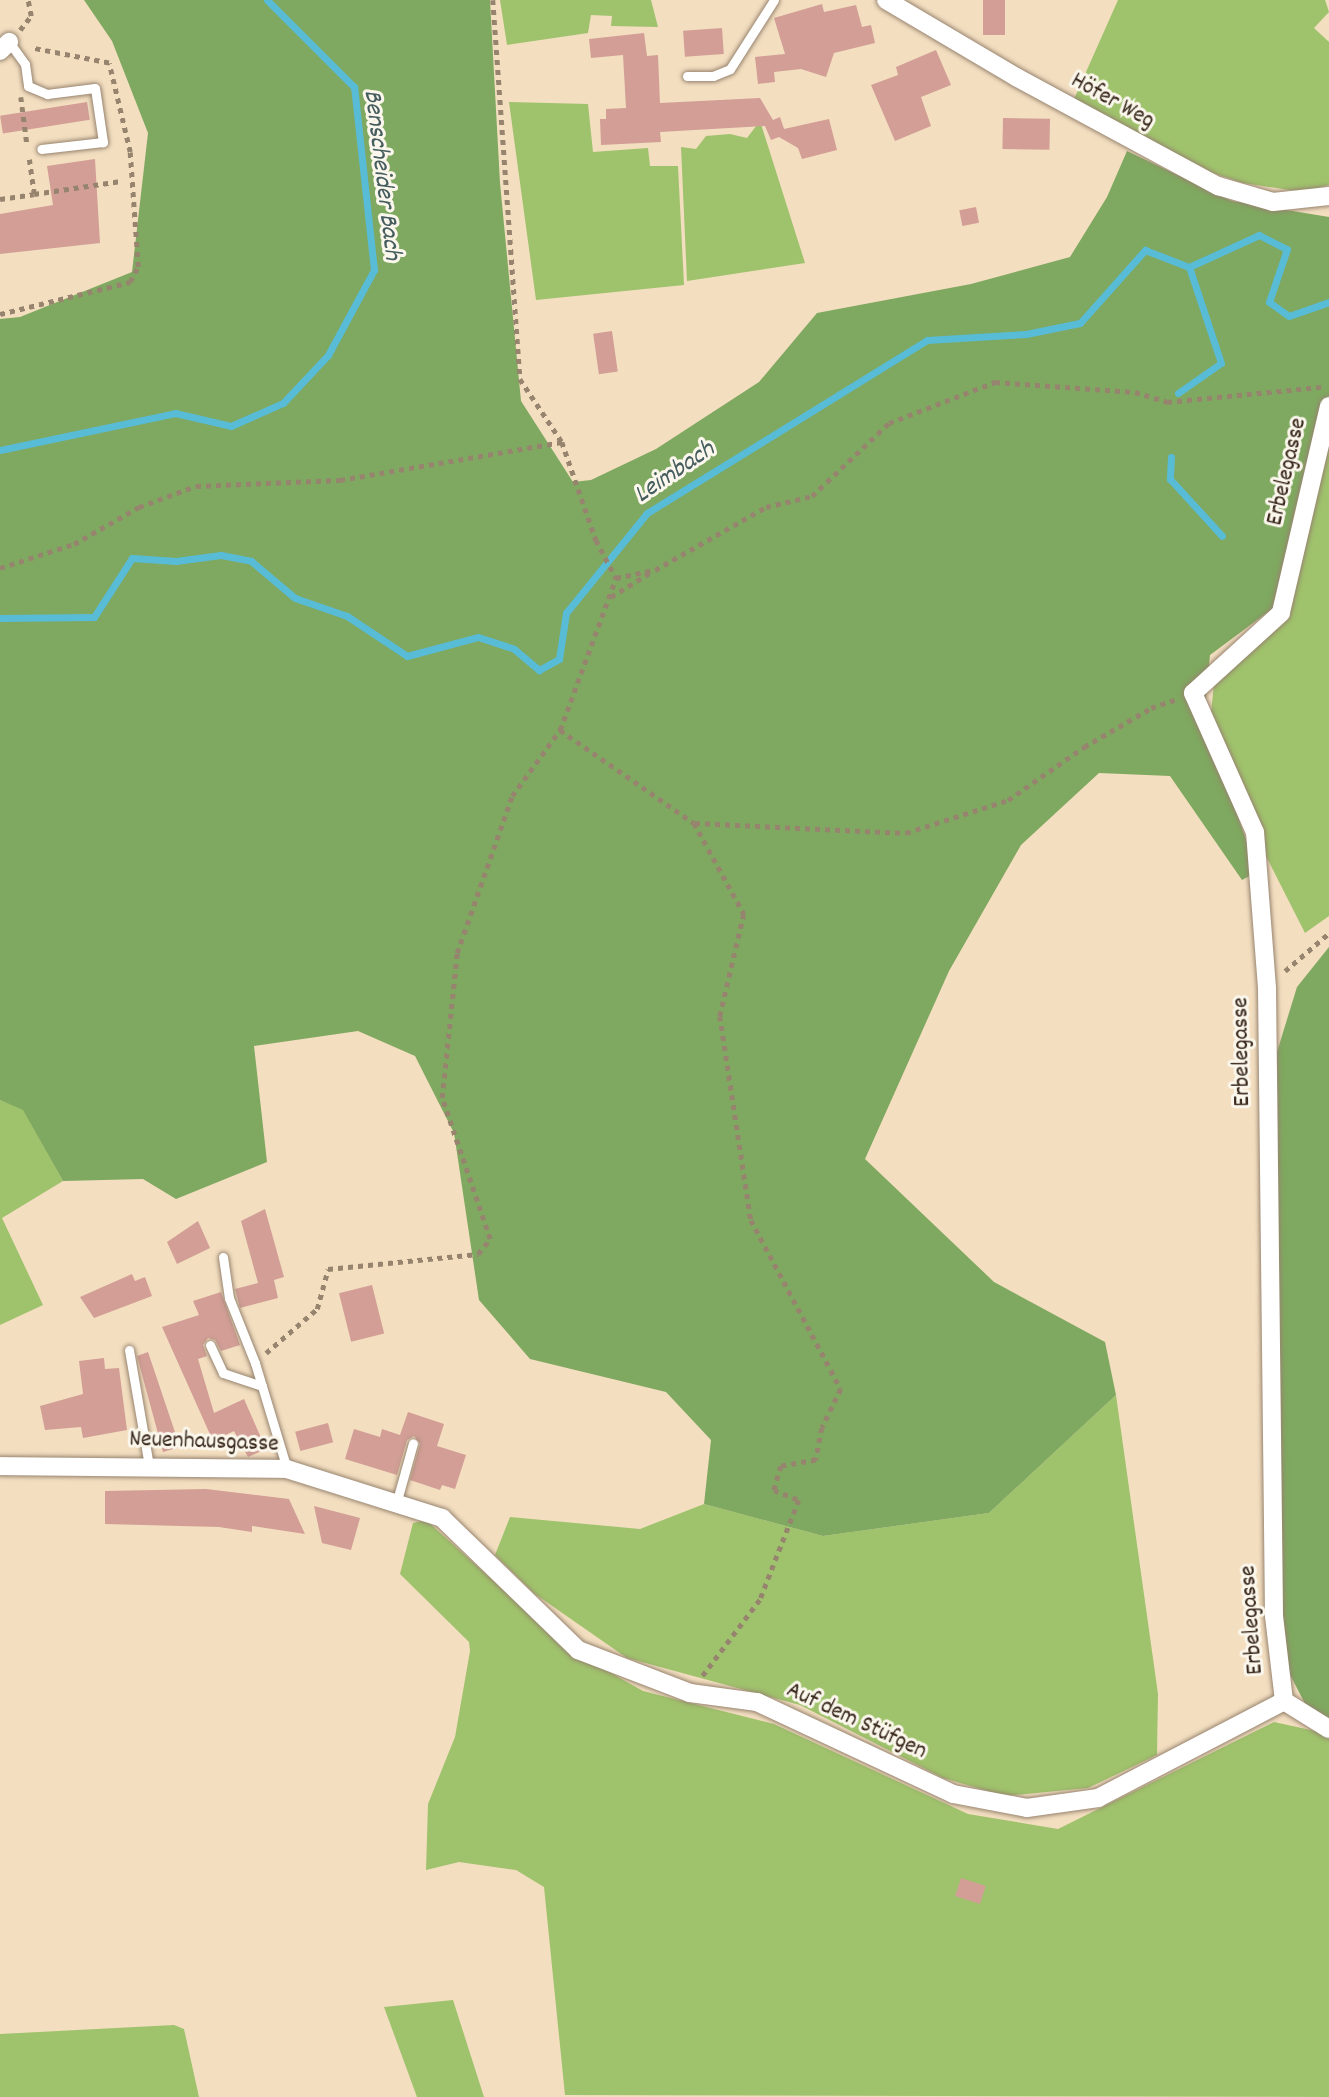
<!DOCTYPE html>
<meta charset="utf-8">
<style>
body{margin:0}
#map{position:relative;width:1329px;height:2097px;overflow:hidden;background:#f3dec0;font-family:Dekko,sans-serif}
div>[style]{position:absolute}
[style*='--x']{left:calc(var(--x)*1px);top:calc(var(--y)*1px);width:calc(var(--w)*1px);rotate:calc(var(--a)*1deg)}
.green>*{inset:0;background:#9fc26c}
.forest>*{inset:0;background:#7fa860}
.stream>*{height:7px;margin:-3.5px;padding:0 3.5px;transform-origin:3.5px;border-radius:3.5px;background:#59bcd7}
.building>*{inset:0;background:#d29e96;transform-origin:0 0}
.path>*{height:4.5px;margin-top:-2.25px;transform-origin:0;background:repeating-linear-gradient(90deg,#97846f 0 5px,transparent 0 10px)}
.roads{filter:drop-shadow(0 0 2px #97846f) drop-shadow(0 0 2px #97846f)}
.lane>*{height:9px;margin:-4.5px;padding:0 4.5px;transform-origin:4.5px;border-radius:4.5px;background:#fff}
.street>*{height:18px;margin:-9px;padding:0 9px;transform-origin:9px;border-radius:9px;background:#fff}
span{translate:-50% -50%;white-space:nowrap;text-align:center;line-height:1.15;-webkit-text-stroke:6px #fbf7ec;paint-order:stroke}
.street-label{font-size:24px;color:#3b2a1e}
.water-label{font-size:26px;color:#465d5f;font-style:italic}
</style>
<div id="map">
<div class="green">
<i style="clip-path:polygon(500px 0,651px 0,658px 27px,611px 26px,612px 16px,591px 15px,588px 33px,507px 45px)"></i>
<i style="clip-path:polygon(1118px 0,1325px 0,1329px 12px,1314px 28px,1329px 42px,1329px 185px,1302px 192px,1243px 183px,1201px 169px,1074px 99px)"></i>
<i style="clip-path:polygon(509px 102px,588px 104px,593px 152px,648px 148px,650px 166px,678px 166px,684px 285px,536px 300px)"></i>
<i style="clip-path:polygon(760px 121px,805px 263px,687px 281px,681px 147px,696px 149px,706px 136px,730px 134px,747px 138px)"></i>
<i style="clip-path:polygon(1329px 437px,1329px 916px,1305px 933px,1266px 856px,1261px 829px,1211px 713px,1214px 683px,1286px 617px)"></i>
<i style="clip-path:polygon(0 1100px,23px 1109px,63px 1181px,2px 1218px,43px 1305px,0 1325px)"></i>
<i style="clip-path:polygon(1116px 1395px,1158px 1694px,1157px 1755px,1088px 1788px,1005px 1796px,943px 1778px,800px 1705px,627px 1658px,535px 1594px,495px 1555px,510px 1517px,640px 1529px,704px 1504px,823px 1536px,989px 1513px)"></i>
<i style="clip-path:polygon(426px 1520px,570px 1650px,643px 1691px,774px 1724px,968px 1814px,1058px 1829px,1274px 1722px,1329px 1734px,1329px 2097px,565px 2095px,544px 1887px,516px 1870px,459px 1862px,426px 1870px,428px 1804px,455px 1737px,470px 1651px,469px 1642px,400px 1574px,413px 1523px)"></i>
<i style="clip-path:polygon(453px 2000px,484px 2097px,417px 2097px,384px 2007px)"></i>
<i style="clip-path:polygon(174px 2025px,184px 2029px,199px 2097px,0 2097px,0 2034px)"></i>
</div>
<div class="forest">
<i style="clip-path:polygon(84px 0,490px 0,500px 183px,521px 401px,573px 482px,591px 480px,656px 449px,759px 382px,817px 313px,971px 284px,1070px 257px,1107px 197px,1127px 151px,1232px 201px,1329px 217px,1329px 437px,1288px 597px,1210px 655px,1204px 717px,1257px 872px,1242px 880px,1170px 776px,1099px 773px,1021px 845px,949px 971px,865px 1159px,994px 1282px,1105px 1342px,1116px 1395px,989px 1513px,823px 1536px,704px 1504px,711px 1440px,666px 1392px,530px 1359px,479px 1300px,454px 1133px,415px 1056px,358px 1031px,254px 1046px,267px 1162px,176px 1199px,143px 1179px,63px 1181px,23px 1110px,0 1100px,0 319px,20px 317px,132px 272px,148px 133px,112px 41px)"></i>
<i style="clip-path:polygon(1329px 947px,1329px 1723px,1312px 1717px,1286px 1667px,1282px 1615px,1277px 1052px,1297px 987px)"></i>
</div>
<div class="stream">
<i style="--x:1178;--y:393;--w:52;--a:-34.9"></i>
<i style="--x:1221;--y:363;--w:101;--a:-108.4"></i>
<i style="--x:0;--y:450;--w:179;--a:-11.9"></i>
<i style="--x:175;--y:413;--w:57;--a:13.1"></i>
<i style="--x:231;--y:426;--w:57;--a:-23.9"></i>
<i style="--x:283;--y:403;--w:66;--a:-46.8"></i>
<i style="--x:328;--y:355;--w:97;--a:-61.6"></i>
<i style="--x:374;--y:270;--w:184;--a:-96.2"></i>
<i style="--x:354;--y:87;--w:123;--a:-135"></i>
<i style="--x:1171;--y:457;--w:22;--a:93"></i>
<i style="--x:1170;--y:479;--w:77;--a:47.6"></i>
<i style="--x:0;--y:618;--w:94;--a:-0.6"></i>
<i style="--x:94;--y:617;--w:70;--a:-57.2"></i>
<i style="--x:132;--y:558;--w:44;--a:3.9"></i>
<i style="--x:176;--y:561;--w:45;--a:-7.6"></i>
<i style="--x:221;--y:555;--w:31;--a:11"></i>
<i style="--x:251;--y:561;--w:57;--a:40.1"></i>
<i style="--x:295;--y:598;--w:55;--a:19.1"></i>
<i style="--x:347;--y:616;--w:72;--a:33.7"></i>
<i style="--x:407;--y:656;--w:73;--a:-15"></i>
<i style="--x:478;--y:637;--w:38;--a:18"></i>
<i style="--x:514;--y:649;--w:33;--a:40"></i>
<i style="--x:539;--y:670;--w:23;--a:-29"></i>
<i style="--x:559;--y:659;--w:47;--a:-81.3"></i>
<i style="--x:566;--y:613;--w:129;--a:-51"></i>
<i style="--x:647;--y:513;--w:329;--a:-31.7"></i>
<i style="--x:927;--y:340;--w:99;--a:-3.5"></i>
<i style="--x:1026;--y:334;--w:55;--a:-11.5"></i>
<i style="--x:1080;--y:323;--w:98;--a:-48.3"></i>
<i style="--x:1145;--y:250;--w:47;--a:21.1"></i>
<i style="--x:1189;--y:267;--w:77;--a:-24.6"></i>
<i style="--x:1259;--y:235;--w:31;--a:27"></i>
<i style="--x:1287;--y:249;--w:56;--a:108.8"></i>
<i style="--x:1269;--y:302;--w:24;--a:35"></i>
<i style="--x:1289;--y:316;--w:42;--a:-19.3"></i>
</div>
<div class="building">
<i style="left:983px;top:0;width:22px;height:35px"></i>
<i style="clip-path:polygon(822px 4px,824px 12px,856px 5px,862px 27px,871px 25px,875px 43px,834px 53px,826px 77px,801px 69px,774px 72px,775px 82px,758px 84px,755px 57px,785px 54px,774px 18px)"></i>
<i style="left:722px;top:28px;width:26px;height:39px;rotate:86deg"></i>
<i style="clip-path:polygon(644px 33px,647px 56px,658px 55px,660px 103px,760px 98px,773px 120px,780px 117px,784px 129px,829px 119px,837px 150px,802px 159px,798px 148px,779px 137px,771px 140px,765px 126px,660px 132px,661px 142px,601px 145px,600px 119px,606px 119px,606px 109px,626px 108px,623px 55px,591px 58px,589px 39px)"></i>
<i style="clip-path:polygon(936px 50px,951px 85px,921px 97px,931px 126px,895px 141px,871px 85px,898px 75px,896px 67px)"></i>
<i style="left:87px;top:102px;width:18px;height:88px;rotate:81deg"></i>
<i style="left:1003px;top:118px;width:47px;height:31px;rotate:1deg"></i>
<i style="clip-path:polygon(95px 159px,100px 243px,0 254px,0 214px,53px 205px,47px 166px)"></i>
<i style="left:976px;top:207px;width:16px;height:17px;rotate:79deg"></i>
<i style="left:612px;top:331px;width:41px;height:19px;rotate:82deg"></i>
<i style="clip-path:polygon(265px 1209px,284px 1277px,274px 1280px,278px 1298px,240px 1308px,235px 1289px,258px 1283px,241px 1221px)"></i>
<i style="clip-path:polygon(198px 1221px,210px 1248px,177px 1264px,167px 1242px)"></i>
<i style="clip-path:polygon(132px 1274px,135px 1281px,145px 1277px,152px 1296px,94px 1318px,80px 1297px)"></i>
<i style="left:372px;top:1285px;width:50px;height:34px;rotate:76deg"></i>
<i style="clip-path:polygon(221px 1292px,240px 1345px,221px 1351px,215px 1340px,208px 1338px,203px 1345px,207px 1356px,198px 1359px,214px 1413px,244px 1399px,266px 1449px,248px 1457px,234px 1431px,213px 1441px,162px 1327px,199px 1315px,193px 1301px)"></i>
<i style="clip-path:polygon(148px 1352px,180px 1447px,163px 1452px,137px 1356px)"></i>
<i style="clip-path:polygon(104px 1358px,105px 1369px,119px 1368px,127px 1430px,83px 1438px,81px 1427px,45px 1430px,40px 1406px,83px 1394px,79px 1361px)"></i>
<i style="clip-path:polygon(408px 1412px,444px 1424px,437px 1446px,466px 1455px,455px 1489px,442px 1485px,440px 1490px,410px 1480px,420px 1444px,414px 1436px,407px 1440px,397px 1475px,345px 1459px,354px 1429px,380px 1437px,382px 1429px,400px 1435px)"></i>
<i style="left:328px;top:1423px;width:20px;height:34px;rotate:75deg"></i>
<i style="clip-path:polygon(206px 1489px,289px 1499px,305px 1534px,252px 1526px,252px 1532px,219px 1527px,105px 1524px,105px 1491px)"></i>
<i style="clip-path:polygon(314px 1506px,360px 1518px,351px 1550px,322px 1543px)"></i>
<i style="left:961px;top:1878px;width:26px;height:19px;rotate:18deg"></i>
</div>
<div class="path">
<i style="--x:493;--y:0;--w:380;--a:85.9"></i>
<i style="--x:520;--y:379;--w:76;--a:56.3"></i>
<i style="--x:20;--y:30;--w:18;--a:-52"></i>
<i style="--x:31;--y:16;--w:16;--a:-101"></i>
<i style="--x:21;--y:97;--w:47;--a:82.7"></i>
<i style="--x:34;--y:194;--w:88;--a:-8.5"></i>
<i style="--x:0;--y:199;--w:34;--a:-8"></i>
<i style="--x:34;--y:194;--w:35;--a:-98"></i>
<i style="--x:0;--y:314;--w:134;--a:-13.8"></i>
<i style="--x:130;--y:282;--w:17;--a:-62"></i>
<i style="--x:138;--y:267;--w:115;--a:-94"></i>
<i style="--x:130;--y:152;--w:91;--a:-103.3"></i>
<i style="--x:109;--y:63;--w:78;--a:-169"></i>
<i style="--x:0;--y:568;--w:78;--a:-18"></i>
<i style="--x:74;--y:544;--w:75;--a:-29.6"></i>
<i style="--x:139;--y:507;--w:61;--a:-20.2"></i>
<i style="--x:196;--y:486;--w:144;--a:-2.4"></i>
<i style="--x:340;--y:480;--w:225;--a:-9.7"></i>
<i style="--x:562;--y:442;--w:104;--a:70.9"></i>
<i style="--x:596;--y:540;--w:43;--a:62.2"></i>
<i style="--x:611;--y:597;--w:47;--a:-32"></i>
<i style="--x:560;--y:730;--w:163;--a:34.8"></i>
<i style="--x:694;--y:823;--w:104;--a:61.2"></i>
<i style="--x:744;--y:914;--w:105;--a:103.2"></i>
<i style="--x:720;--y:1016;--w:206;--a:81.4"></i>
<i style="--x:751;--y:1220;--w:191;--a:62"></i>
<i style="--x:841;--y:1389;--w:43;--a:116"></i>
<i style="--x:822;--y:1428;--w:33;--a:101"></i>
<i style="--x:816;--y:1460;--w:36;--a:170"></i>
<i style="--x:781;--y:1466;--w:25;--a:106"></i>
<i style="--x:774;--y:1490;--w:27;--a:22"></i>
<i style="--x:799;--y:1500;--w:107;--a:111.3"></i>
<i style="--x:760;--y:1600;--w:96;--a:127"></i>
<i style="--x:695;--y:823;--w:211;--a:2.7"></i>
<i style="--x:906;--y:833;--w:107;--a:-17.9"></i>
<i style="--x:1008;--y:800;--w:93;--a:-34.9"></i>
<i style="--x:1084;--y:747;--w:78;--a:-30.2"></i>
<i style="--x:1151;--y:708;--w:28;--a:-19"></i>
<i style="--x:1285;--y:971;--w:58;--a:-40.8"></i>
<i style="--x:266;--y:1353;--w:67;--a:-40.8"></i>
<i style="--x:317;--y:1309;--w:41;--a:-74.6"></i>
<i style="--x:328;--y:1269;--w:151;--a:-5.7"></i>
<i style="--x:478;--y:1254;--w:19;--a:-51"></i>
<i style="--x:490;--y:1239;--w:149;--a:-108.8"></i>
<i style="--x:442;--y:1098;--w:146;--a:-84.1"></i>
<i style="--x:457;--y:953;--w:166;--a:-70.7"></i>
<i style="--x:512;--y:796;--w:82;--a:-54"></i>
<i style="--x:560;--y:730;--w:162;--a:-69.8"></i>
<i style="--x:616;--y:578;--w:40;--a:-12"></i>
<i style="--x:655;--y:570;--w:128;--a:-29.6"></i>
<i style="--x:766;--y:507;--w:47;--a:-13.4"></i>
<i style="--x:812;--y:496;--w:106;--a:-43.5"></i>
<i style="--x:889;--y:423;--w:114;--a:-21.1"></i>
<i style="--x:995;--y:382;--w:140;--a:4.1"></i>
<i style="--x:1135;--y:392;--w:34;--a:17"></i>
<i style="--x:1167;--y:402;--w:155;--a:-5.6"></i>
</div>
<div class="roads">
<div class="lane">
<i style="--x:9;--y:42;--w:27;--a:54"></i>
<i style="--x:25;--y:64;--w:22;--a:82"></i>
<i style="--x:28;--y:86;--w:21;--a:23"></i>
<i style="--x:47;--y:94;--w:48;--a:-7.1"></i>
<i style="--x:95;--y:88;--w:55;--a:81.6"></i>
<i style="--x:103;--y:142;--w:62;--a:173.6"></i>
<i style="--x:687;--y:76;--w:26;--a:0"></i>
<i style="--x:713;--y:76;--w:18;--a:-22"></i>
<i style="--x:730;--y:69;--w:82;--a:-57.5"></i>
<i style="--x:223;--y:1257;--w:41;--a:81.7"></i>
<i style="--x:229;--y:1298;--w:70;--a:68.2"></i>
<i style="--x:255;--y:1363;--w:111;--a:73.2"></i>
<i style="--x:210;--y:1345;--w:31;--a:65"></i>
<i style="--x:223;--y:1373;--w:41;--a:18.4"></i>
<i style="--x:129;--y:1350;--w:118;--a:80.2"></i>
<i style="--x:396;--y:1504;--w:63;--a:-74.4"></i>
</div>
<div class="street">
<i style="--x:886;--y:0;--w:151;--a:30.6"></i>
<i style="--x:1016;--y:77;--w:230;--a:28.4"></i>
<i style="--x:1218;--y:186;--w:57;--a:16.2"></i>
<i style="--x:1273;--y:202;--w:56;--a:-6.1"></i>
<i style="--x:0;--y:51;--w:13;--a:-45"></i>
<i style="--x:1329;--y:406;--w:212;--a:103.1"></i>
<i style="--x:1281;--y:613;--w:119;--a:137.7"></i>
<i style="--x:1193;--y:693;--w:152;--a:66"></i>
<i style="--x:1255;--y:832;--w:156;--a:85.6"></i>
<i style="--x:1267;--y:988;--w:628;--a:89.36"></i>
<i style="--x:1274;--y:1616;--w:86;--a:83.3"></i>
<i style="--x:1284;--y:1701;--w:53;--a:31.9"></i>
<i style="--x:0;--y:1466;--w:287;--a:0.6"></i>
<i style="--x:287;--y:1469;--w:163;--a:17.5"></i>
<i style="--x:442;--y:1518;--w:190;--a:44.1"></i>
<i style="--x:578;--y:1650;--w:120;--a:21"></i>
<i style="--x:690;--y:1693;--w:68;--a:7.7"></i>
<i style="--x:757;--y:1702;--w:217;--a:25.1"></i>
<i style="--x:953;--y:1794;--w:75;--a:10.7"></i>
<i style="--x:1027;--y:1808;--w:72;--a:-8"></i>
<i style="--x:1098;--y:1798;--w:210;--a:-27.5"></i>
</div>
</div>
<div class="street-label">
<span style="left:1112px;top:102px;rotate:29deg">Höfer Weg</span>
<span style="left:1288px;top:472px;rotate:-77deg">Erbelegasse</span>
<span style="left:1243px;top:1052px;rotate:-91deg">Erbelegasse</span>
<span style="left:204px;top:1443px;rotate:2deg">Neuenhausgasse</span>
<span style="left:1253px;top:1620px;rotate:-94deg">Erbelegasse</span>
<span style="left:856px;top:1722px;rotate:25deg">Auf dem Stüfgen</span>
</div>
<div class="water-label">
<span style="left:381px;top:175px;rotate:83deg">Benscheider Bach</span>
<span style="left:675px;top:473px;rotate:-34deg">Leimbach</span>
</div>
</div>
